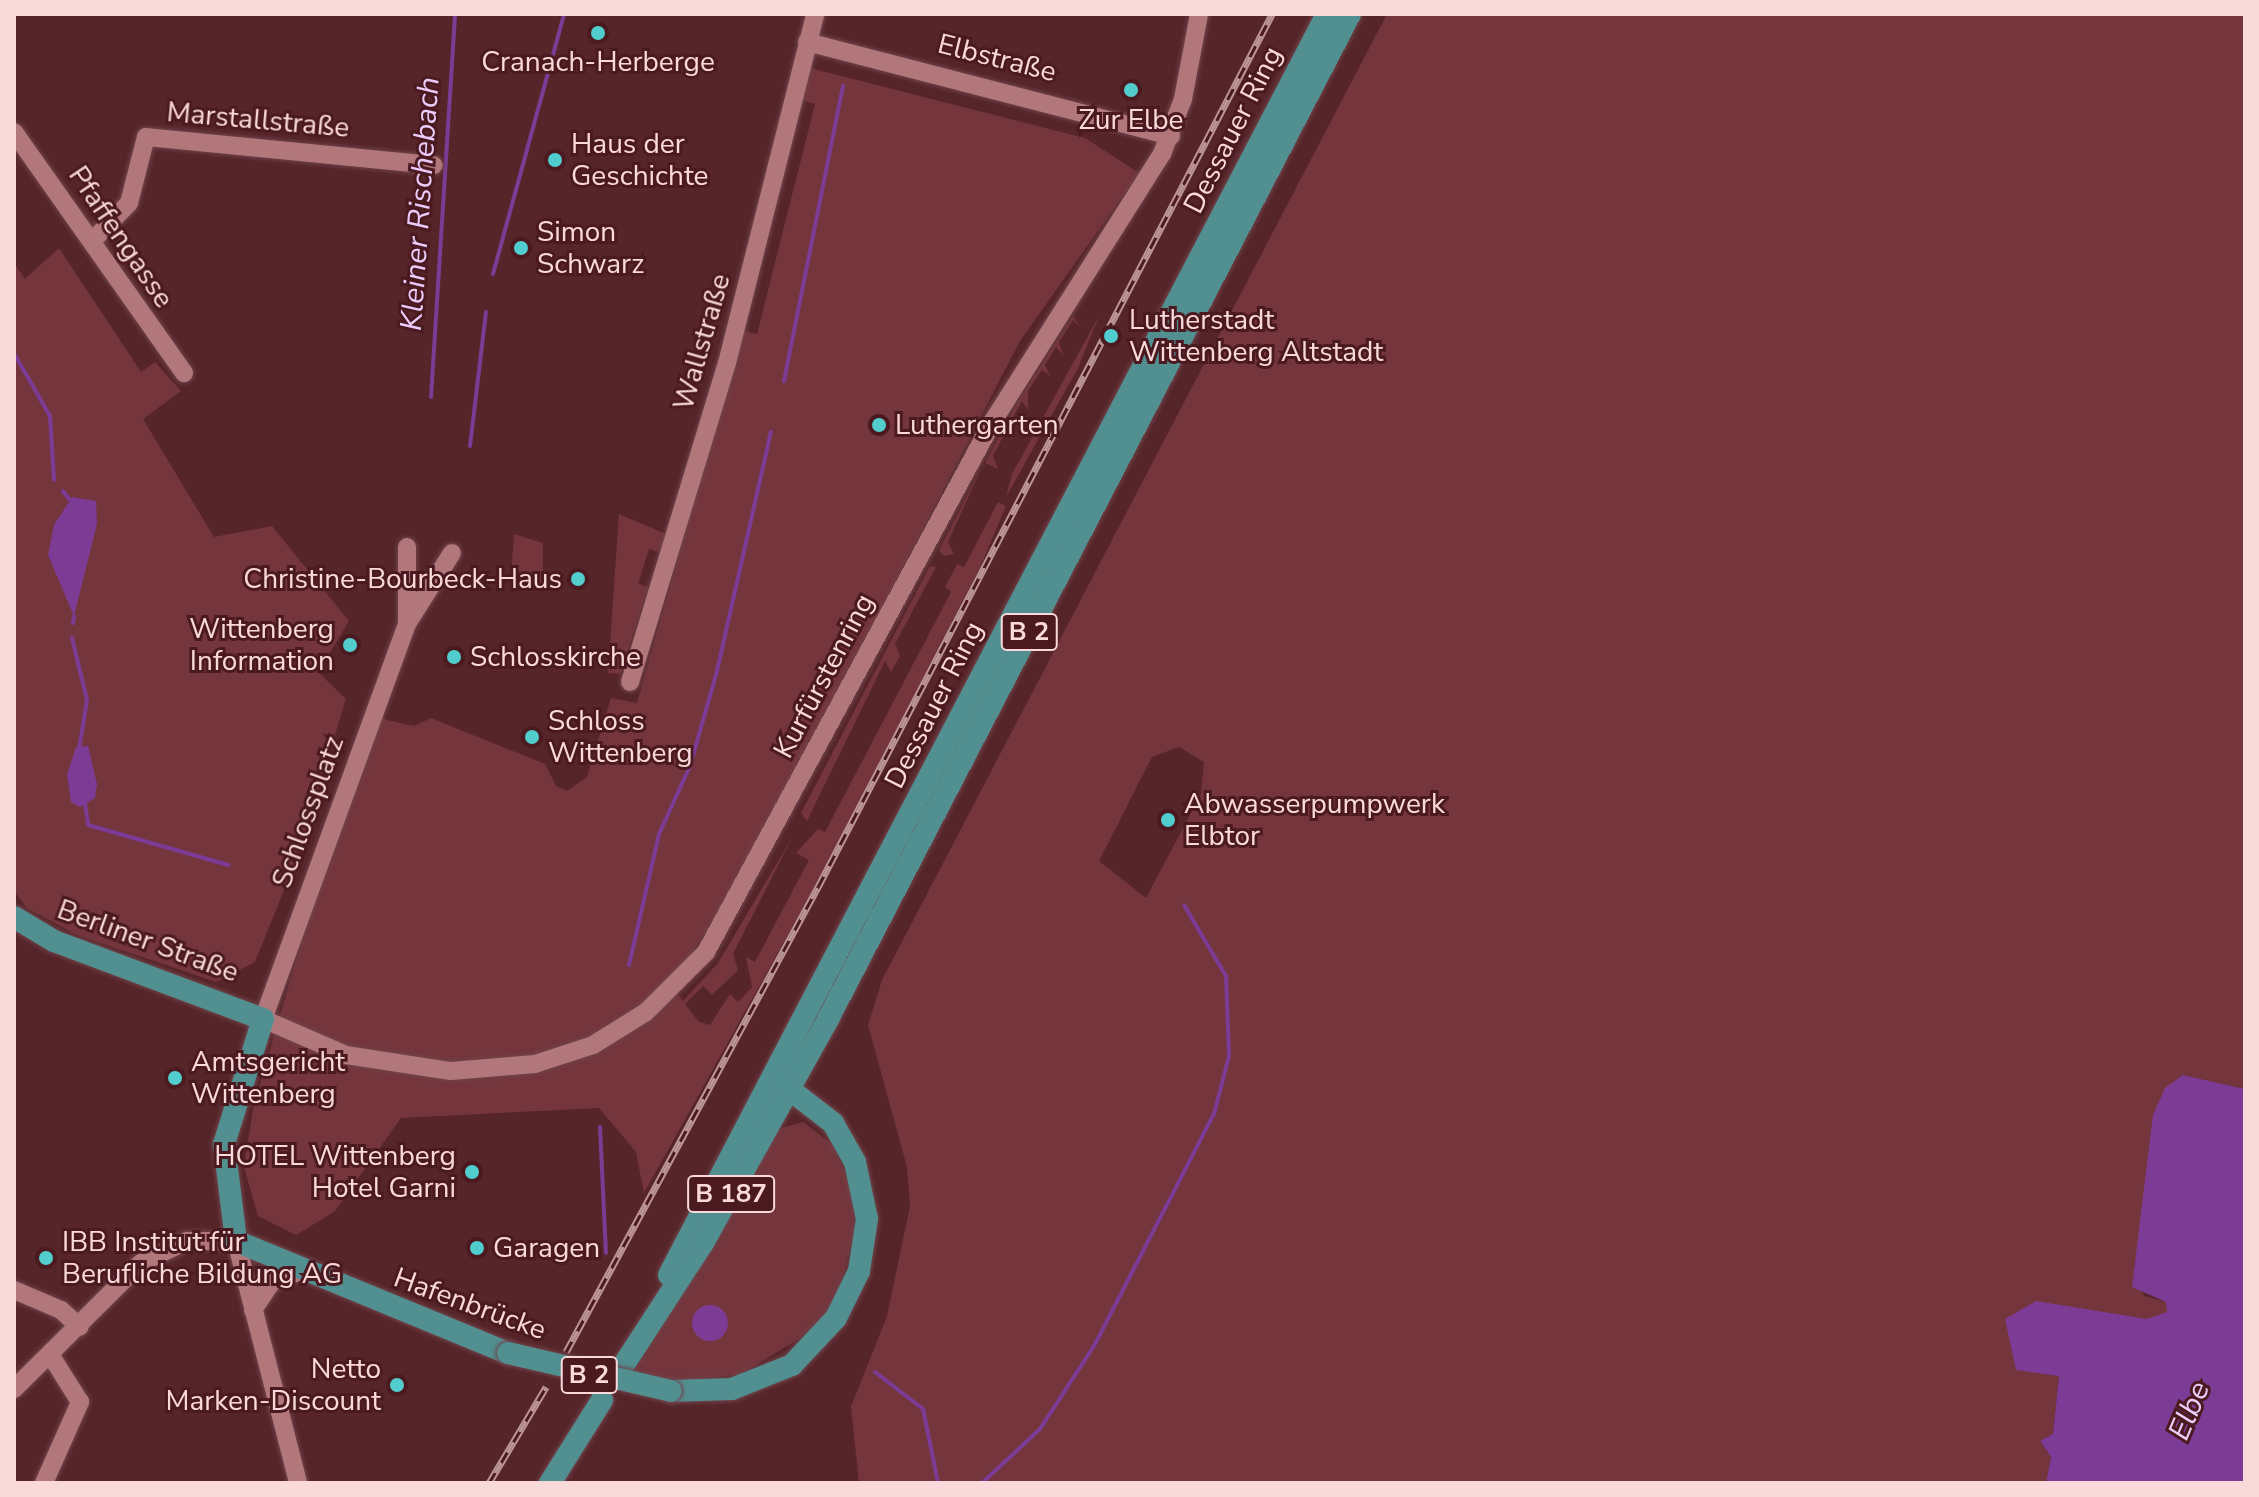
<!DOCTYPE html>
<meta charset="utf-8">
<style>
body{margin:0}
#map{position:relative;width:2259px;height:1497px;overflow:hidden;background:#56252a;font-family:"Nunito Sans",sans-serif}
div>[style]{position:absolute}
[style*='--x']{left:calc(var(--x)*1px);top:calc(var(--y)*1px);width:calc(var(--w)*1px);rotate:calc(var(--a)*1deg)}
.green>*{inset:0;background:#75353c}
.water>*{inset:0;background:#7c3c96}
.round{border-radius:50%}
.stream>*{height:4px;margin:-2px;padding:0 2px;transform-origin:2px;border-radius:2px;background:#7c3c96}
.roads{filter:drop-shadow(0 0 2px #6f444a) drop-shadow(0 0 2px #6f444a)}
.minor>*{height:18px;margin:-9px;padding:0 9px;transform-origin:9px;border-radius:9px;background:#b1777b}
.major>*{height:22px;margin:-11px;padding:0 11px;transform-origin:11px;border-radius:11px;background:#528f91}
.rail>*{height:7px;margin-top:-3.5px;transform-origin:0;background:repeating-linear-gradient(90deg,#4b1a20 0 12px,#bc9598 0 24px);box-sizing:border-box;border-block:2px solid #bc9598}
.bridges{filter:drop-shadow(0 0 2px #6f444a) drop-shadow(0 0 2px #6f444a)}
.major-bridge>*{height:22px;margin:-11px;padding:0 11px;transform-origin:11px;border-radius:11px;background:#528f91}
.dots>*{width:22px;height:22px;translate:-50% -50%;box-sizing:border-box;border:4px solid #4b1a20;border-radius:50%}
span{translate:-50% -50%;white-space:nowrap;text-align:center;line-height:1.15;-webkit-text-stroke:6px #4b1a20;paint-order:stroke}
.shield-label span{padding:2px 6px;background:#4b1a20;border:2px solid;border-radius:6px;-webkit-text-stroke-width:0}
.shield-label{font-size:26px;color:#fad9da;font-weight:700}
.street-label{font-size:28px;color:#fad9da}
.poi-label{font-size:28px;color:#fad9da}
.left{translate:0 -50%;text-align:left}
.right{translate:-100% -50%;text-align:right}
.water-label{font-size:30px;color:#ecccfa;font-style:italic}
.frame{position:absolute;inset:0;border:16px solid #fad9da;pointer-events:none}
</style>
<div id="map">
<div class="green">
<i style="clip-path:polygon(evenodd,1387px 14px,2245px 14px,2245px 1089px,2183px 1075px,2134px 1268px,2144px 1296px,2167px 1302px,2167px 1312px,2059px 1376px,2053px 1434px,2040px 1441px,2051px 1457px,2046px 1483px,859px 1483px,851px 1407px,887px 1316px,910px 1206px,907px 1167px,868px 1025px,882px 980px,1387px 14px,1179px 747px,1204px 762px,1201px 794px,1146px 898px,1099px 861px,1152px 757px,1179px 747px)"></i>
<i style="clip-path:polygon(810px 68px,1085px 138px,1139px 173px,1020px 341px,735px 891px,670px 984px,683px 1001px,718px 963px,793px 836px,733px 954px,738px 970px,712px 995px,703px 986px,685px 1004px,699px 1022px,710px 1025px,730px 994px,738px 1002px,752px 987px,746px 957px,755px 962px,809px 860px,796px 853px,818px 829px,825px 832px,951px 592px,945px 587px,957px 564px,964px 567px,998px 502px,1006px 506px,982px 563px,824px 870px,644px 1193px,636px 1152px,599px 1108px,401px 1118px,334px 1212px,296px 1235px,258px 1216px,244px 1167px,253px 1109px,319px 880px,378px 718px,414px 726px,431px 718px,545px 764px,556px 786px,567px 791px,587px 777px,611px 698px,637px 703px,743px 331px,757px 334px,815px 104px,801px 100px)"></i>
<i style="clip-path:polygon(evenodd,59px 248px,141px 372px,155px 362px,181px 391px,143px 419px,214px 537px,272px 526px,349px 621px,318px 672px,346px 699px,297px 858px,255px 962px,216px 982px,77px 935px,27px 908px,14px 891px,14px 263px,25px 279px,59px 248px,97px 524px,76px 597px,74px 613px,60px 580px,97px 524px)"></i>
<i style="clip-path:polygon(1073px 316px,1081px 328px,1073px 320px,1059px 342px,1063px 355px,1056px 347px,1045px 365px,1050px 376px,1042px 370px,1028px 391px,1028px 410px,1022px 401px,1009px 425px,1013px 440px,1006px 431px,993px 456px,998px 469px,985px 463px,1017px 403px)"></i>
<i style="clip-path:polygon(1099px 316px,1078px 368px,1006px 497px,1012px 474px)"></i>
<i style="clip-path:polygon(981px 469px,948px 542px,954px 554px,944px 556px,939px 550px)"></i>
<i style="clip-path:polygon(619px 514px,666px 534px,659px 552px,649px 549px,638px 584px,648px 587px,620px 674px,608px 673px)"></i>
<i style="clip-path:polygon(514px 534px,543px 543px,543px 583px,511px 577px)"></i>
<i style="clip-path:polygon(930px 566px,936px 567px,895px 644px,900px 656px,891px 672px,885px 661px,807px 821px,801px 813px)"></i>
<i style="clip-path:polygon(803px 1122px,832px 1144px,851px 1184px,855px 1227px,838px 1299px,807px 1334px,741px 1374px,670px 1383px,630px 1378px,778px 1129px)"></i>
</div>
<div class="water">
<i style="clip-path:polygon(72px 497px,96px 501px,97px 524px,74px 616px,48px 555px,54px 525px)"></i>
<i style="clip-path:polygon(88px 746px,97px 784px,95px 798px,80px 807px,71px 802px,67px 775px,76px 747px)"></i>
<i style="clip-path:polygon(2183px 1075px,2245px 1089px,2245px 1483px,2046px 1483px,2051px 1457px,2040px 1441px,2053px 1434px,2059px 1376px,2016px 1370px,2005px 1319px,2036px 1301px,2147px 1319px,2167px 1312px,2166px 1302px,2132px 1287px,2153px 1115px,2165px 1088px)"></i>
<i class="round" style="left:692px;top:1305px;width:36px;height:36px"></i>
</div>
<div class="stream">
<i style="--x:493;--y:274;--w:270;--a:-74.7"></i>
<i style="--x:15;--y:355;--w:70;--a:60.2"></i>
<i style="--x:50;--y:416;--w:64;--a:86.4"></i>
<i style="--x:784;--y:381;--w:301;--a:-78.7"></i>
<i style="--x:431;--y:397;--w:384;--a:-86.4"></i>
<i style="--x:470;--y:446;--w:135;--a:-83.2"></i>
<i style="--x:63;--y:491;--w:10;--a:53"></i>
<i style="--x:73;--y:623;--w:7;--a:-82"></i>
<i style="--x:72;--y:638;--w:64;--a:76.4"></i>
<i style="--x:87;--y:700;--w:51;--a:99.1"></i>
<i style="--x:85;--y:803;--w:22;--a:82"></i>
<i style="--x:88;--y:825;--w:146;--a:15.9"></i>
<i style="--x:629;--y:965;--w:134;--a:-77.1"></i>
<i style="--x:659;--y:834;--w:75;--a:-65.5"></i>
<i style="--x:690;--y:766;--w:99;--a:-74.1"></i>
<i style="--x:717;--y:671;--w:245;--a:-77.3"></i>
<i style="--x:600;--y:1127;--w:126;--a:87.3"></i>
<i style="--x:875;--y:1372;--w:61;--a:37.6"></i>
<i style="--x:923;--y:1409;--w:76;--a:78.5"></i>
<i style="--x:982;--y:1483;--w:79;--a:-43"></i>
<i style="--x:1040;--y:1429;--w:99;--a:-57"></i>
<i style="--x:1094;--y:1346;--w:261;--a:-62.7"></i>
<i style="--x:1214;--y:1114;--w:60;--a:-75.5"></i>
<i style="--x:1229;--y:1056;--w:80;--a:-92.1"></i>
<i style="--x:1226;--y:976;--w:82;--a:-120.6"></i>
</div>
<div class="roads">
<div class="minor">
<i style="--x:807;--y:42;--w:376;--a:14.5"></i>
<i style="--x:14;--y:132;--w:295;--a:54.8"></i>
<i style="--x:94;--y:239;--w:50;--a:-45.8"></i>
<i style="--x:129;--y:203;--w:68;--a:-75.6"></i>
<i style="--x:146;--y:137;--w:289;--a:5.6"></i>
<i style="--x:452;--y:553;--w:84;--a:122.4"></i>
<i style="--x:407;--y:624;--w:420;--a:110"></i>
<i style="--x:263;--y:1019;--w:90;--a:23.4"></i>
<i style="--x:346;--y:1055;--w:106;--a:8.7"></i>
<i style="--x:451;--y:1071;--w:84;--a:-4.8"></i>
<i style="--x:535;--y:1064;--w:61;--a:-18.1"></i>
<i style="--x:593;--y:1045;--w:62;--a:-31.9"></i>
<i style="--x:646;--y:1012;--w:85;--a:-45"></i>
<i style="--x:706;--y:952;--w:604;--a:-61.61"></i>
<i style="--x:993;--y:421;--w:316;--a:-57.7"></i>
<i style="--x:1162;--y:154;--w:59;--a:-69.1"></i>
<i style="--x:1183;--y:99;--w:86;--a:-79.3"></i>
<i style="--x:407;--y:624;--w:77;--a:-90"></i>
<i style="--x:630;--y:682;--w:333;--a:-73.1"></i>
<i style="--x:727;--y:363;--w:360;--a:-75.8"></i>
<i style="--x:14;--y:1290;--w:51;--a:23.1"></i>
<i style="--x:61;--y:1310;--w:25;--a:42"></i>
<i style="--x:253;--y:1310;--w:34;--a:-56"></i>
<i style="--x:272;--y:1282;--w:36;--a:-21"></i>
<i style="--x:14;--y:1389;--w:179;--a:-44.8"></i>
<i style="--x:141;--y:1263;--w:51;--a:-25.6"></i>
<i style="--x:187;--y:1241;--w:49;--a:0"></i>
<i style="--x:236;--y:1241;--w:250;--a:75.6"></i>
<i style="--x:44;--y:1483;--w:89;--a:-66"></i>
<i style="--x:80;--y:1402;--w:54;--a:-122.2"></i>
</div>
<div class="major">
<i style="--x:14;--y:917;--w:47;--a:31"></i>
<i style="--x:54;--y:941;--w:223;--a:20.5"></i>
<i style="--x:263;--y:1019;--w:131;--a:107.3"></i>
<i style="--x:224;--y:1144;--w:98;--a:82.9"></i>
<i style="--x:236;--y:1241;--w:294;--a:22.4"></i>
<i style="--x:669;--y:1275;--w:1422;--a:-62.44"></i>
<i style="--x:623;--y:1366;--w:147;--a:-57"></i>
<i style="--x:703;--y:1243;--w:257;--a:-60.8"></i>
<i style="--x:828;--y:1019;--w:1132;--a:-62.55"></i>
<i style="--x:671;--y:1391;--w:61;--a:-1.9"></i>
<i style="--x:732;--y:1389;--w:65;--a:-21.8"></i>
<i style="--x:792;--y:1365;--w:64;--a:-46.9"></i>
<i style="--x:836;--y:1318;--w:52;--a:-63.9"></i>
<i style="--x:859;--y:1271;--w:53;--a:-81.3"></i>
<i style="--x:867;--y:1219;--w:58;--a:-101.9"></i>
<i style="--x:855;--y:1162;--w:45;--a:-119.4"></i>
<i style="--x:833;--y:1123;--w:67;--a:-142.3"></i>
<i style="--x:550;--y:1483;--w:98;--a:-57.9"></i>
</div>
</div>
<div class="rail">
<i style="--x:566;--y:1352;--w:529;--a:-61.55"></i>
<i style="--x:818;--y:887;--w:984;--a:-62.52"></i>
<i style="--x:489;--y:1483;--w:112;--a:-59.3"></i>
</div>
<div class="bridges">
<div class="major-bridge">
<i style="--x:508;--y:1353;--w:167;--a:13.1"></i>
</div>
</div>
<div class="dots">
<i style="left:598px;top:33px;background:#52cdcd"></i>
<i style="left:1131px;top:90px;background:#52cdcd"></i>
<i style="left:555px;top:160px;background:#52cdcd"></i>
<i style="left:521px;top:248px;background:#52cdcd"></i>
<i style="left:1111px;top:336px;background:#52cdcd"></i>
<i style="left:879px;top:425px;background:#52cdcd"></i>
<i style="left:578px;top:579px;background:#52cdcd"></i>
<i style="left:350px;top:645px;background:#52cdcd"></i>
<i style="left:454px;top:657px;background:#52cdcd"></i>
<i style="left:532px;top:737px;background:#52cdcd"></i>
<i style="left:1168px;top:820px;background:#52cdcd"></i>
<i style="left:175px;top:1078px;background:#52cdcd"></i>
<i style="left:472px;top:1172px;background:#52cdcd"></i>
<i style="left:477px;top:1248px;background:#52cdcd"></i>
<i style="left:46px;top:1258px;background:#52cdcd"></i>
<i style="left:397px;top:1385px;background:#52cdcd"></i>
</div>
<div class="shield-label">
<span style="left:1029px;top:632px">B 2</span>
<span style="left:731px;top:1194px">B 187</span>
<span style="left:589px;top:1375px">B 2</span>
</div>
<div class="street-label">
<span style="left:997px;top:58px;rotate:14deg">Elbstraße</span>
<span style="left:258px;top:120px;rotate:5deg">Marstallstraße</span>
<span style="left:1233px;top:130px;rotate:-63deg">Dessauer Ring</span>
<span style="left:121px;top:237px;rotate:56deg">Pfaffengasse</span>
<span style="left:702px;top:342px;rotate:-74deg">Wallstraße</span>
<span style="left:824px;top:676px;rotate:-62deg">Kurfürstenring</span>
<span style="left:934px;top:705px;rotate:-63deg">Dessauer Ring</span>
<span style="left:308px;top:812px;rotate:-70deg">Schlossplatz</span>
<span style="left:148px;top:941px;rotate:20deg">Berliner Straße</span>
<span style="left:470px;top:1304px;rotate:20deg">Hafenbrücke</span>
</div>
<div class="poi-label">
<span style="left:598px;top:62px">Cranach-Herberge</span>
<span style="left:1131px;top:120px">Zur Elbe</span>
<span class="left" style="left:571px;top:160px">Haus der<br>Geschichte</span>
<span class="left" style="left:537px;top:248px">Simon<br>Schwarz</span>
<span class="left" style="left:1129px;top:336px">Lutherstadt<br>Wittenberg Altstadt</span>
<span class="left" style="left:895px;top:425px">Luthergarten</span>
<span class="right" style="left:562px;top:579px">Christine-Bourbeck-Haus</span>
<span class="right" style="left:334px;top:645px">Wittenberg<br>Information</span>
<span class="left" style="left:470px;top:657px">Schlosskirche</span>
<span class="left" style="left:548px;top:737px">Schloss<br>Wittenberg</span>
<span class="left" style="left:1184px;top:820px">Abwasserpumpwerk<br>Elbtor</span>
<span class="left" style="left:191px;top:1078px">Amtsgericht<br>Wittenberg</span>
<span class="right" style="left:456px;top:1172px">HOTEL Wittenberg<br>Hotel Garni</span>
<span class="left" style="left:62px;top:1258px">IBB Institut für<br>Berufliche Bildung AG</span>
<span class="left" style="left:493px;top:1248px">Garagen</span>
<span class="right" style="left:381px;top:1385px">Netto<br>Marken-Discount</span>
</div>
<div class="water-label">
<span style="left:421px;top:204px;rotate:-86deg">Kleiner Rischebach</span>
<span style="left:2190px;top:1411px;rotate:-67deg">Elbe</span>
</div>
<div class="frame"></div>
</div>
